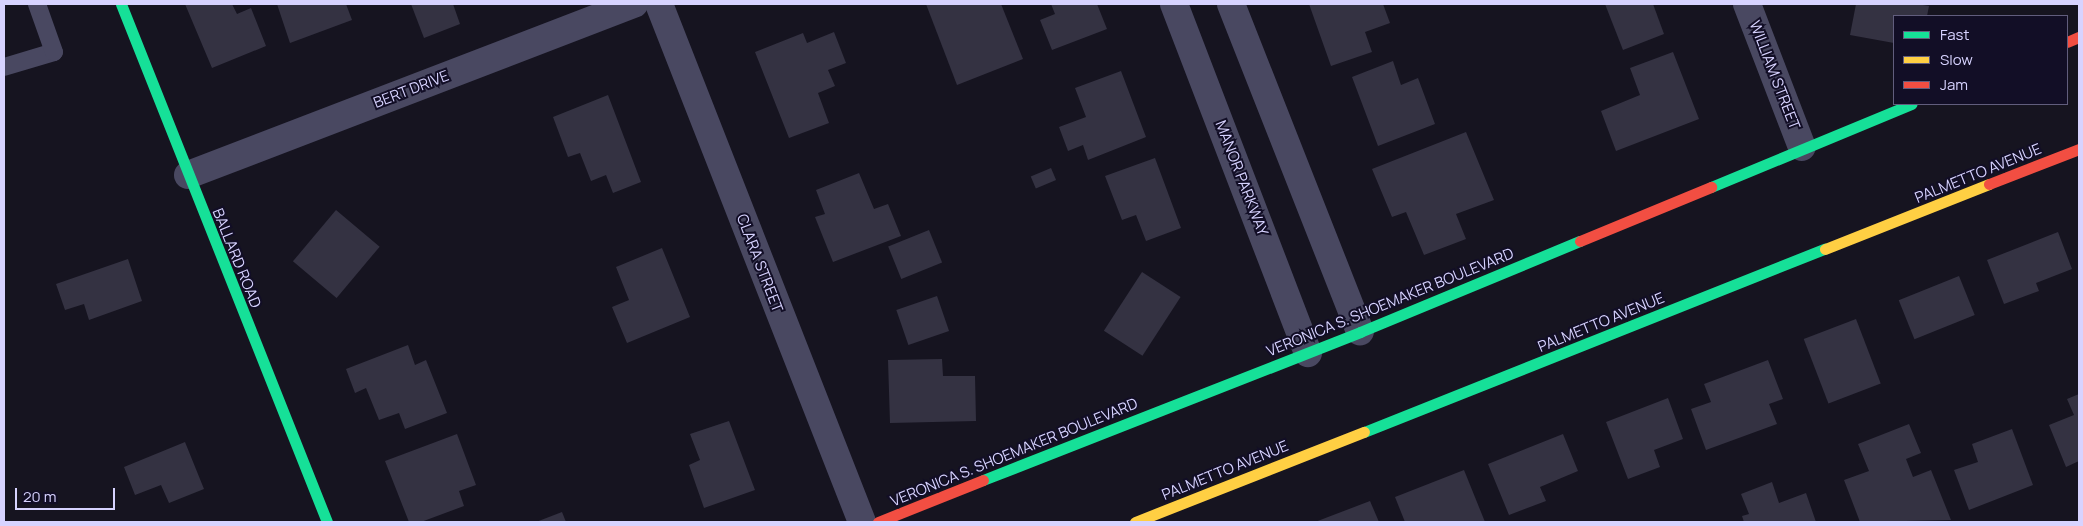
<!DOCTYPE html>
<style>
body{margin:0}
#map{position:relative;width:2083px;height:526px;overflow:hidden;background:#161420;font-family:Manrope,sans-serif}
div>[style]{position:absolute}
[style*='--x']{left:calc(var(--x)*1px);top:calc(var(--y)*1px);width:calc(var(--w)*1px);rotate:calc(var(--a)*1deg)}
.building>*{inset:0;background:#343242;transform-origin:0 0}
.lane>*{height:18px;margin:-9px;padding:0 9px;transform-origin:9px;border-radius:9px;background:#494861}
.street>*{height:28px;margin:-14px;padding:0 14px;transform-origin:14px;border-radius:14px;background:#494861}
.fast>*{height:11px;margin:-5.5px;padding:0 5.5px;transform-origin:5.5px;border-radius:5.5px;background:#16e098}
.slow>*{height:11px;margin:-5.5px;padding:0 5.5px;transform-origin:5.5px;border-radius:5.5px;background:#ffcf43}
.jam>*{height:11px;margin:-5.5px;padding:0 5.5px;transform-origin:5.5px;border-radius:5.5px;background:#f24e42}
span{translate:-50% -50%;white-space:nowrap;text-align:center;line-height:1.15;-webkit-text-stroke:4px #120e26;paint-order:stroke}
.street-label{font-size:15px;color:#d7d3ff}
.frame{position:absolute;inset:0;border:5px solid #d7d3ff;pointer-events:none}
.legend{position:absolute;left:1893px;top:15px;width:175px;height:90px;box-sizing:border-box;background:#120e26;border:1px solid #615d7d;margin:0;padding:6px 9px;list-style:none;font-size:15px;color:#d7d3ff}
.legend li{display:flex;align-items:center;gap:10px;height:25px}
.legend b{width:25px;border:1px solid #615d7d}
.scale{position:absolute;left:15px;top:488px;width:100px;height:22px;box-sizing:border-box;border:2px solid #d7d3ff;border-top:0;padding-left:6px;font-size:15px;line-height:18px;white-space:nowrap;color:#d7d3ff;-webkit-text-stroke:4px #120e26;paint-order:stroke}
</style>
<div id="map">
<div class="building">
<i style="clip-path:polygon(185px 4px,232px 4px,237px 14px,251px 8px,266px 46px,212px 68px)"></i>
<i style="clip-path:polygon(277px 4px,346px 4px,352px 20px,290px 43px)"></i>
<i style="clip-path:polygon(411px 4px,453px 4px,460px 24px,424px 38px)"></i>
<i style="clip-path:polygon(926px 4px,1001px 4px,1023px 59px,957px 85px)"></i>
<i style="clip-path:polygon(1051px 4px,1097px 4px,1107px 29px,1052px 50px,1040px 20px,1055px 14px)"></i>
<i style="clip-path:polygon(1309px 4px,1383px 4px,1390px 23px,1365px 32px,1372px 52px,1331px 66px)"></i>
<i style="clip-path:polygon(1605px 4px,1653px 4px,1664px 34px,1623px 50px)"></i>
<i style="clip-path:polygon(1856px 4px,1917px 4px,1929px 6px,1927px 16px,1894px 16px,1894px 43px,1850px 35px)"></i>
<i style="clip-path:polygon(834px 32px,846px 63px,828px 70px,835px 86px,818px 93px,829px 123px,789px 138px,755px 52px,803px 33px,807px 43px)"></i>
<i style="clip-path:polygon(1673px 52px,1699px 119px,1616px 151px,1601px 111px,1640px 95px,1630px 68px)"></i>
<i style="clip-path:polygon(1393px 61px,1401px 85px,1418px 78px,1435px 124px,1378px 146px,1352px 77px)"></i>
<i style="clip-path:polygon(1121px 71px,1146px 137px,1088px 160px,1083px 145px,1068px 151px,1059px 127px,1086px 117px,1075px 88px)"></i>
<i style="clip-path:polygon(608px 95px,641px 182px,613px 193px,606px 175px,591px 181px,580px 153px,568px 157px,553px 117px)"></i>
<i style="clip-path:polygon(1466px 132px,1494px 200px,1456px 214px,1466px 239px,1424px 255px,1406px 212px,1392px 217px,1372px 169px)"></i>
<i style="clip-path:polygon(1155px 158px,1181px 228px,1146px 241px,1136px 215px,1122px 220px,1105px 176px)"></i>
<i style="left:1051px;top:168px;width:13px;height:22px;rotate:67deg"></i>
<i style="clip-path:polygon(859px 173px,874px 209px,888px 204px,901px 236px,833px 262px,815px 217px,825px 214px,816px 190px)"></i>
<i style="left:336px;top:210px;width:57px;height:67px;rotate:40deg"></i>
<i style="left:929px;top:230px;width:35px;height:44px;rotate:68deg"></i>
<i style="clip-path:polygon(2058px 232px,2072px 269px,2036px 283px,2039px 291px,2004px 304px,1987px 260px)"></i>
<i style="clip-path:polygon(662px 248px,690px 317px,627px 343px,612px 307px,629px 300px,616px 267px)"></i>
<i style="clip-path:polygon(128px 259px,142px 301px,89px 320px,84px 304px,65px 310px,56px 284px)"></i>
<i style="left:1142px;top:272px;width:46px;height:70px;rotate:33deg"></i>
<i style="left:1959px;top:276px;width:42px;height:65px;rotate:68deg"></i>
<i style="left:937px;top:296px;width:37px;height:43px;rotate:71deg"></i>
<i style="left:1856px;top:319px;width:69px;height:56px;rotate:69deg"></i>
<i style="clip-path:polygon(408px 345px,415px 365px,426px 360px,447px 413px,405px 429px,399px 413px,379px 420px,366px 388px,355px 393px,346px 369px)"></i>
<i style="clip-path:polygon(942px 359px,943px 376px,975px 376px,976px 421px,890px 423px,888px 360px)"></i>
<i style="clip-path:polygon(1768px 360px,1783px 399px,1769px 404px,1777px 424px,1706px 450px,1691px 409px,1711px 402px,1704px 384px)"></i>
<i style="clip-path:polygon(2079px 394px,2079px 461px,2066px 467px,2049px 425px,2074px 415px,2067px 399px)"></i>
<i style="clip-path:polygon(1668px 398px,1683px 439px,1654px 450px,1660px 467px,1628px 479px,1606px 422px)"></i>
<i style="clip-path:polygon(729px 421px,755px 490px,704px 508px,689px 465px,700px 460px,690px 434px)"></i>
<i style="clip-path:polygon(1909px 424px,1921px 453px,1906px 459px,1913px 477px,1931px 470px,1951px 520px,1860px 522px,1844px 480px,1869px 471px,1858px 444px)"></i>
<i style="clip-path:polygon(2012px 429px,2033px 485px,1969px 510px,1954px 470px,1978px 462px,1972px 444px)"></i>
<i style="clip-path:polygon(457px 434px,476px 485px,459px 491px,464px 506px,421px 522px,409px 522px,385px 461px)"></i>
<i style="clip-path:polygon(1563px 434px,1578px 471px,1540px 487px,1546px 501px,1509px 515px,1488px 464px)"></i>
<i style="clip-path:polygon(185px 442px,204px 489px,169px 503px,161px 485px,135px 495px,124px 467px)"></i>
<i style="clip-path:polygon(1464px 470px,1485px 522px,1405px 522px,1395px 497px)"></i>
<i style="clip-path:polygon(1772px 482px,1779px 503px,1806px 493px,1816px 522px,1744px 522px,1742px 516px,1749px 514px,1741px 494px)"></i>
<i style="clip-path:polygon(1370px 501px,1379px 522px,1315px 522px)"></i>
<i style="clip-path:polygon(562px 512px,566px 522px,536px 522px)"></i>
</div>
<div class="lane">
<i style="--x:4;--y:67;--w:52;--a:-16.7"></i>
<i style="--x:54;--y:52;--w:51;--a:-109.5"></i>
</div>
<div class="street">
<i style="--x:659;--y:4;--w:556;--a:68.6"></i>
<i style="--x:1174;--y:4;--w:374;--a:69"></i>
<i style="--x:1231;--y:4;--w:352;--a:68.5"></i>
<i style="--x:1747;--y:4;--w:153;--a:69"></i>
<i style="--x:188;--y:175;--w:478;--a:-21"></i>
</div>
<div class="fast">
<i style="--x:121;--y:4;--w:557;--a:68.31"></i>
<i style="--x:1711;--y:187;--w:217;--a:-22.5"></i>
<i style="--x:1364;--y:432;--w:496;--a:-21.7"></i>
<i style="--x:983;--y:480;--w:405;--a:-21.4"></i>
<i style="--x:1360;--y:332;--w:238;--a:-22.5"></i>
</div>
<div class="slow">
<i style="--x:1825;--y:249;--w:176;--a:-21.6"></i>
<i style="--x:1135;--y:522;--w:246;--a:-21.5"></i>
</div>
<div class="jam">
<i style="--x:2067;--y:42;--w:13;--a:-23"></i>
<i style="--x:1989;--y:184;--w:97;--a:-21.3"></i>
<i style="--x:1580;--y:241;--w:142;--a:-22.4"></i>
<i style="--x:878;--y:522;--w:113;--a:-21.8"></i>
</div>
<div class="street-label">
<span style="left:1775px;top:75px;rotate:69deg">WILLIAM STREET</span>
<span style="left:411px;top:89px;rotate:-21deg">BERT DRIVE</span>
<span style="left:1978px;top:173px;rotate:-22deg">PALMETTO AVENUE</span>
<span style="left:1242px;top:178px;rotate:69deg">MANOR PARKWAY</span>
<span style="left:237px;top:258px;rotate:68deg">BALLARD ROAD</span>
<span style="left:760px;top:263px;rotate:69deg">CLARA STREET</span>
<span style="left:1390px;top:302px;rotate:-22deg">VERONICA S. SHOEMAKER BOULEVARD</span>
<span style="left:1601px;top:322px;rotate:-22deg">PALMETTO AVENUE</span>
<span style="left:1014px;top:452px;rotate:-22deg">VERONICA S. SHOEMAKER BOULEVARD</span>
<span style="left:1225px;top:470px;rotate:-22deg">PALMETTO AVENUE</span>
</div>
<div class="frame"></div>
<ul class="legend">
<li><b style="height:6px;background:#16e098"></b>Fast</li>
<li><b style="height:6px;background:#ffcf43"></b>Slow</li>
<li><b style="height:6px;background:#f24e42"></b>Jam</li>
</ul>
<div class="scale">20 m</div>
</div>
